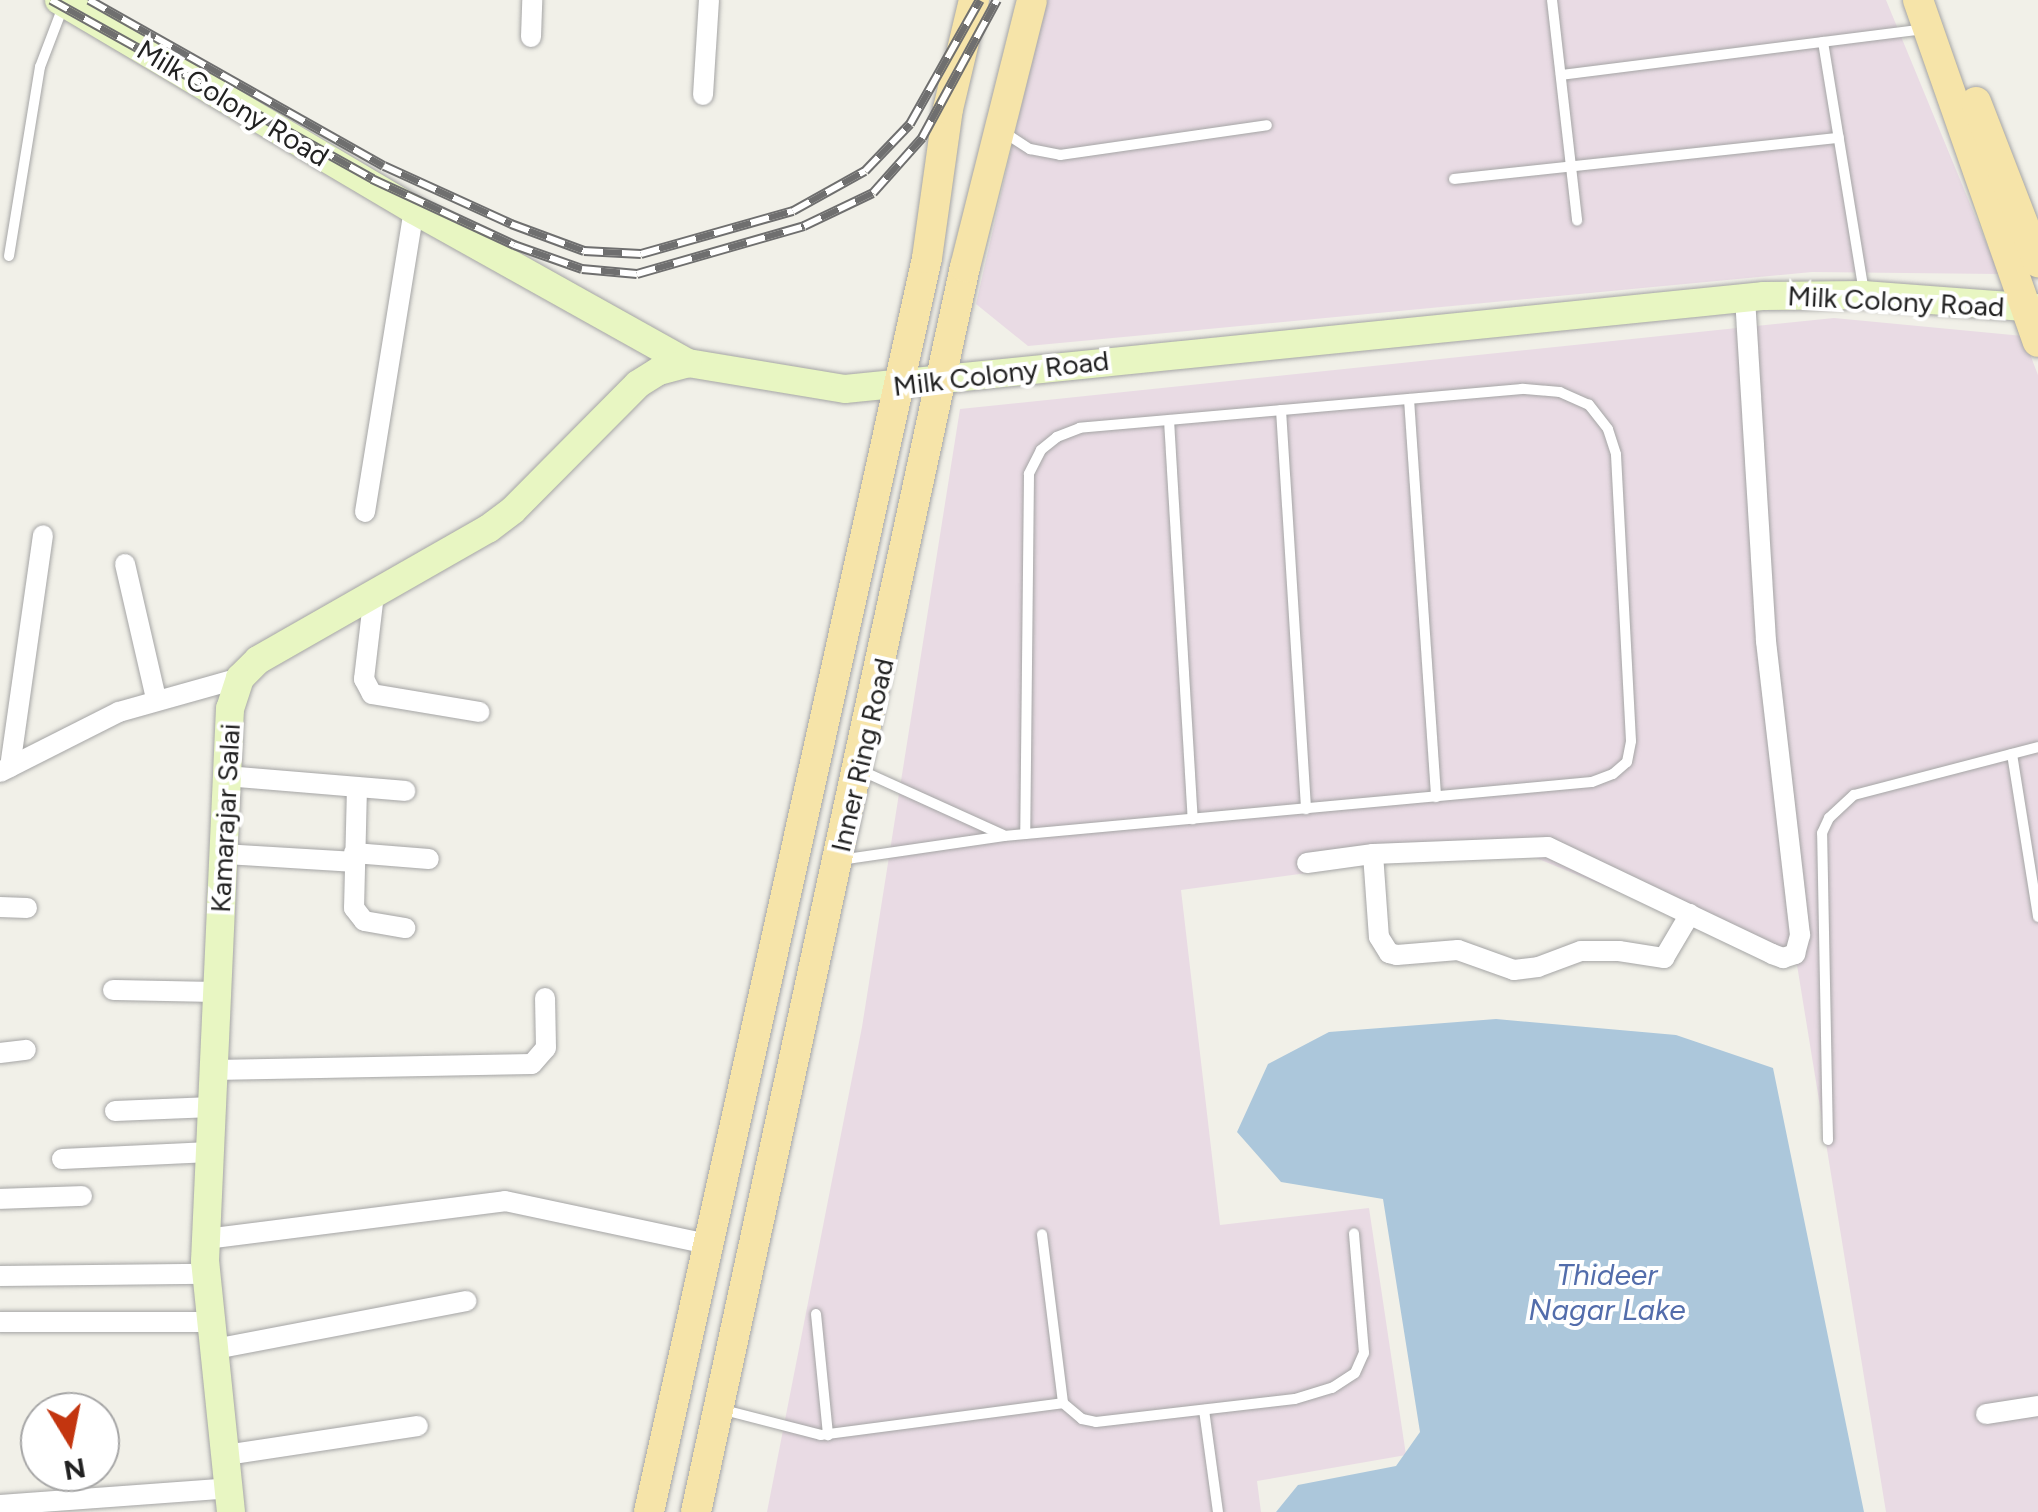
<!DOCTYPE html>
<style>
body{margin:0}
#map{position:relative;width:2038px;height:1512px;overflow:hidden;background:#f1f0e8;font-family:Figtree,sans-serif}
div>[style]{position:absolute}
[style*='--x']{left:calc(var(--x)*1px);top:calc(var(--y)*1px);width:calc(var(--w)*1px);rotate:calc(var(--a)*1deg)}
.industrial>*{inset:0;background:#e9dbe4}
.water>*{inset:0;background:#acc7db}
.roads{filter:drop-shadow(0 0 2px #a5a5a5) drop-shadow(0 0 2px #a5a5a5)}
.lane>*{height:10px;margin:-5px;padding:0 5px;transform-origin:5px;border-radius:5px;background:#fff}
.street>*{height:20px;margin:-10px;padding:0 10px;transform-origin:10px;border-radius:10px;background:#fff}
.secondary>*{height:28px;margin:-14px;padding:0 14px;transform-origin:14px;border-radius:14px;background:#e8f6c2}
.primary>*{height:30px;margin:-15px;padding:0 15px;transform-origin:15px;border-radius:15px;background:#f6e4a9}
.rail>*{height:10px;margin-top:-5px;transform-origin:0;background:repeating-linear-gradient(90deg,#fff 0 19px,#6f6f6f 0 38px);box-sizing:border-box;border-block:2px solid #6f6f6f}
span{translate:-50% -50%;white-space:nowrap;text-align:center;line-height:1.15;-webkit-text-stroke:8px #fff;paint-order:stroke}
.street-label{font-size:28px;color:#212121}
.water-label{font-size:30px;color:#536dab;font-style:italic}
.north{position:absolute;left:20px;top:1392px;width:100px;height:100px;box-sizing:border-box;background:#fff;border:2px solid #a6a6a6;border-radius:50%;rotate:170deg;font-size:28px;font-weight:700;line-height:40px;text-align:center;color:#212121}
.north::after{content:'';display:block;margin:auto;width:35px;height:45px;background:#c3350f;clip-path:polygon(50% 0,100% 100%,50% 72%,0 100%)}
</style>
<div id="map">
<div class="industrial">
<i style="clip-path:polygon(1045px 0,1886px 0,1999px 274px,1812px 272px,1028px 346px,976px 304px)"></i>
<i style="clip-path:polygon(1834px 318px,2023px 336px,2038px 375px,2038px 1512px,1886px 1512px,1797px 965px,1507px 846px,1181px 890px,1220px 1225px,1369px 1208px,1406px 1455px,1257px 1481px,1261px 1512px,767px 1512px,862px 1027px,960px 409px)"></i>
</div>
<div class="water">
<i style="clip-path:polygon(1496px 1019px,1676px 1035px,1773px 1068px,1864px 1512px,1276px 1512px,1298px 1485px,1396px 1466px,1420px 1432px,1383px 1199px,1281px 1182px,1237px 1132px,1268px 1064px,1329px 1032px)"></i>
</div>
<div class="roads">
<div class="lane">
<i style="--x:1552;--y:0;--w:222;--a:83.5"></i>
<i style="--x:1823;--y:42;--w:254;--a:80.7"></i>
<i style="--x:1561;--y:75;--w:369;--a:-7.2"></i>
<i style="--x:1005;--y:133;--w:30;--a:33"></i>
<i style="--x:1030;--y:149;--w:31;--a:11"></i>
<i style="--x:1060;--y:155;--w:209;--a:-8.2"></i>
<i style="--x:1454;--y:179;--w:387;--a:-6.1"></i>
<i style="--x:9;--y:256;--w:192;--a:-80.7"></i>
<i style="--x:40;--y:67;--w:67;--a:-69.1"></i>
<i style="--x:1409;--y:399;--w:399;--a:86.1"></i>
<i style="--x:1281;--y:410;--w:400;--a:86.4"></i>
<i style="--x:1169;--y:420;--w:400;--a:86.6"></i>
<i style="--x:2012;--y:754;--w:165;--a:80.9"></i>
<i style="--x:860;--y:770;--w:157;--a:24.4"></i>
<i style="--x:840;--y:860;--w:166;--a:-8.3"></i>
<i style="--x:1004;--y:836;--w:590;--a:-5.25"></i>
<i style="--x:1592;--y:782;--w:22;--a:-21"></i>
<i style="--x:1613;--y:774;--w:18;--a:-41"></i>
<i style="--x:1627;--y:762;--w:21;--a:-79"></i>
<i style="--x:1631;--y:741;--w:287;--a:-93"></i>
<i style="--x:1616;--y:454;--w:26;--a:-108"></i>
<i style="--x:1608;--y:429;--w:31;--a:-128"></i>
<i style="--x:1589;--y:405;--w:32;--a:-156"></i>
<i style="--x:1560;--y:392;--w:38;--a:-175"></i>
<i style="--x:1522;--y:389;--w:444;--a:175"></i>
<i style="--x:1080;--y:428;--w:25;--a:159"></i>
<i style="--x:1057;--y:437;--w:21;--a:141"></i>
<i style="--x:1041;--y:450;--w:27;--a:117"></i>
<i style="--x:1029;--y:474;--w:360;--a:90.6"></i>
<i style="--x:1828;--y:1140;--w:307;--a:-91.1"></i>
<i style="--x:1822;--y:833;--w:17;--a:-65"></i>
<i style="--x:1829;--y:818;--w:34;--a:-43"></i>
<i style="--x:1854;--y:795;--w:190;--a:-14.6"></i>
<i style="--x:816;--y:1314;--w:122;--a:84.3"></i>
<i style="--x:1063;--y:1403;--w:25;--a:40"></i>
<i style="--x:1082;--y:1419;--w:14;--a:12"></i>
<i style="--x:1096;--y:1422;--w:200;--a:-6.6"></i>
<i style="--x:1295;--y:1399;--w:39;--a:-17"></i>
<i style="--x:1332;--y:1388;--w:27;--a:-33"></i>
<i style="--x:1355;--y:1373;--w:22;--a:-66"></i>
<i style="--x:1364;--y:1353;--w:120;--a:-94.8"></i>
<i style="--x:720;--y:1409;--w:104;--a:14.4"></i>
<i style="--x:821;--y:1435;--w:244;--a:-7.5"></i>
<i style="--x:1063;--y:1403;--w:170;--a:-97.1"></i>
<i style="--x:1204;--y:1410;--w:103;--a:82.2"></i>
</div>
<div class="street">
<i style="--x:531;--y:37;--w:37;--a:-88"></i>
<i style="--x:703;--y:95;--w:95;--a:-86.4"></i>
<i style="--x:365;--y:512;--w:306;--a:-80.8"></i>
<i style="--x:125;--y:564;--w:138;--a:77"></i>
<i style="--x:374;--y:594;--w:86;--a:96.7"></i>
<i style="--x:364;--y:679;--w:17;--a:62"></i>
<i style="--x:372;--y:694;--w:109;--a:9.5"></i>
<i style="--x:10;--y:767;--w:234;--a:-81.9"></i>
<i style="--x:0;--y:772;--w:133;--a:-26.8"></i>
<i style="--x:119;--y:712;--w:126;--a:-15.7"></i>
<i style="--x:227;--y:776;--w:179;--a:4.8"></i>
<i style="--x:357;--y:787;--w:121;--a:91.4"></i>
<i style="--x:354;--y:908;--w:16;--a:52"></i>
<i style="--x:364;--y:921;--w:42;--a:9.7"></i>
<i style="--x:354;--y:853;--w:75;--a:4.6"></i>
<i style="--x:224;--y:854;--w:130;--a:3.5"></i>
<i style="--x:1373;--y:854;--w:83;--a:85.9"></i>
<i style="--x:1379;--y:937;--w:19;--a:58"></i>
<i style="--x:1389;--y:953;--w:8;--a:14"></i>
<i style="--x:1397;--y:955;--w:61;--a:-4.7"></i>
<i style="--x:1458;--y:950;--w:59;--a:19.7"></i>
<i style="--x:1514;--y:970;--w:24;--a:-7"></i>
<i style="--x:1538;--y:967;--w:46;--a:-20.4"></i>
<i style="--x:1581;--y:951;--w:38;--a:0"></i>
<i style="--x:1619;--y:951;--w:46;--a:8.8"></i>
<i style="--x:1664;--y:958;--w:51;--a:-59.4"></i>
<i style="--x:1307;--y:863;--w:67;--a:-7.8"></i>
<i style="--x:1373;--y:854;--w:175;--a:-2.3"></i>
<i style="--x:1548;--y:847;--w:248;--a:25.5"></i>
<i style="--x:1772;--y:954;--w:12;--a:20"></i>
<i style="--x:1783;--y:958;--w:13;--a:-18"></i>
<i style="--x:1795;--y:954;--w:20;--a:-75"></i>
<i style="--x:1800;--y:935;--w:296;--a:-96.6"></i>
<i style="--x:1766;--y:641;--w:344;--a:-93.5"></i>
<i style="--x:0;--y:907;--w:27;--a:2"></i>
<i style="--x:113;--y:990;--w:105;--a:1.1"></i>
<i style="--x:0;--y:1053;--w:26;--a:-7"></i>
<i style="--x:214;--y:1070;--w:318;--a:-1.1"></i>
<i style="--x:532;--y:1064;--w:21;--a:-49"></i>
<i style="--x:546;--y:1048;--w:50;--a:-91.1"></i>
<i style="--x:115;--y:1111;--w:97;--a:-2.4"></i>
<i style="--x:62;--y:1159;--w:148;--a:-2.7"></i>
<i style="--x:0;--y:1199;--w:82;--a:-2.1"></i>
<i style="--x:206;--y:1239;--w:301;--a:-7.2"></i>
<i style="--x:505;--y:1201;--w:207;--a:12"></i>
<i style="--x:0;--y:1276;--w:207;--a:-0.6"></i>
<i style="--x:0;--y:1322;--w:212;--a:0"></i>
<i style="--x:215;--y:1349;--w:256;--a:-10.8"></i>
<i style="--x:1986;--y:1414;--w:53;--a:-8.7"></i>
<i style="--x:226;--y:1455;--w:194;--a:-8.6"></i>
<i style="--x:0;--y:1505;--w:230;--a:-4.2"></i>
</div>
<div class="secondary">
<i style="--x:59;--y:0;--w:412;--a:30.6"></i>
<i style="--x:414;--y:210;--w:314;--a:29.2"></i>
<i style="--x:688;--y:363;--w:159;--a:9.4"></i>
<i style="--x:845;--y:389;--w:924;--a:-5.78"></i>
<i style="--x:1764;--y:296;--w:100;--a:-0.6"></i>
<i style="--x:1864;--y:295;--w:174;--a:4.3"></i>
<i style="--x:231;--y:1512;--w:252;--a:-95.9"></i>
<i style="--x:205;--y:1261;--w:553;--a:-87.41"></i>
<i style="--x:230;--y:709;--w:33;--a:-72"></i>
<i style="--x:240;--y:678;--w:25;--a:-45"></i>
<i style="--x:258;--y:660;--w:265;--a:-29.7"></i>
<i style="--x:488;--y:529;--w:31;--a:-37"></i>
<i style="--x:513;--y:510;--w:177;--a:-45.2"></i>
<i style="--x:638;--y:384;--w:25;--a:-32"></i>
<i style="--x:659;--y:371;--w:30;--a:-15"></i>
</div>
<div class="primary">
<i style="--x:1918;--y:0;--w:362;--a:70.7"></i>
<i style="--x:1976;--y:102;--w:172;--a:68.8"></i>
<i style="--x:649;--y:1512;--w:1284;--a:-77.5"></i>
<i style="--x:927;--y:258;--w:150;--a:-82"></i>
<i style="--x:948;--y:109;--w:112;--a:-76.6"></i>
<i style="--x:696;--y:1512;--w:1274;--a:-77.81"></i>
<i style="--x:965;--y:267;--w:275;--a:-75.9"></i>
</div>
</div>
<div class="rail">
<i style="--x:51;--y:0;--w:368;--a:29.1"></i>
<i style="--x:372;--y:179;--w:157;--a:24.9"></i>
<i style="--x:514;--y:245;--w:72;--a:19.4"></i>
<i style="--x:582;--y:269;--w:55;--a:5.2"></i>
<i style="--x:637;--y:274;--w:174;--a:-16"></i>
<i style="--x:804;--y:226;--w:76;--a:-25.6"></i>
<i style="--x:873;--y:193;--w:74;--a:-48.3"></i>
<i style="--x:922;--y:138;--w:157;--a:-61.5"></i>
<i style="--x:89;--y:0;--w:338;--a:29.4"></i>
<i style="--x:384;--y:166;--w:140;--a:24.5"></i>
<i style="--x:511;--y:224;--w:78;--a:20.3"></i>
<i style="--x:584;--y:251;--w:57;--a:3"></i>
<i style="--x:641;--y:254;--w:158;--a:-15.8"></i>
<i style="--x:793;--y:211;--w:82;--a:-29.1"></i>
<i style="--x:865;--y:171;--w:65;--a:-46.2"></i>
<i style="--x:910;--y:124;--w:142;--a:-60.6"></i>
</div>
<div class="street-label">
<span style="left:233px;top:103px;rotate:31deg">Milk Colony Road</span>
<span style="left:1896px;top:301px;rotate:3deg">Milk Colony Road</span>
<span style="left:1001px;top:373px;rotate:-7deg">Milk Colony Road</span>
<span style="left:862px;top:755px;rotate:-77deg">Inner Ring Road</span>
<span style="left:225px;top:818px;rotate:-87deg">Kamarajar Salai</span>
</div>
<div class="water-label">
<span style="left:1607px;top:1292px">Thideer<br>Nagar Lake</span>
</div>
<div class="north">N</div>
</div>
